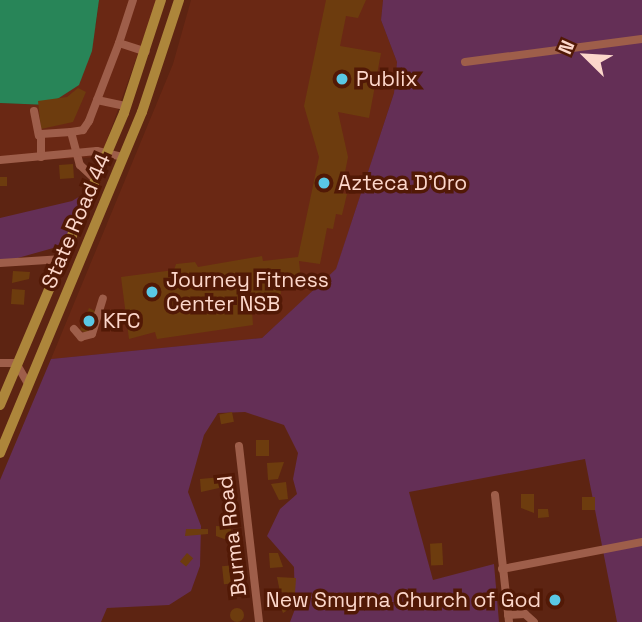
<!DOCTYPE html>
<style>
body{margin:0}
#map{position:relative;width:642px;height:622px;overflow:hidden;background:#5d2412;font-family:"Space Grotesk",sans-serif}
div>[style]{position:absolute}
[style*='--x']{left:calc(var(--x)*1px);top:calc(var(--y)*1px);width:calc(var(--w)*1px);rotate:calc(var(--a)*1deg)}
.built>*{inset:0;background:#6a2814}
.green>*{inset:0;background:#642f56}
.water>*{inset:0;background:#288558}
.building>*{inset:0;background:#6d3c0e;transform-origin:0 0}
.round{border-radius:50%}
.minor>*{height:8px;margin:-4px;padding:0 4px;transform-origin:4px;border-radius:4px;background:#9e5e4a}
.major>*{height:10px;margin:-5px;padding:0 5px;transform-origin:5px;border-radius:5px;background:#ad863b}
.dots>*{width:19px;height:19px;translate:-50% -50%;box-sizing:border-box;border:4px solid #521906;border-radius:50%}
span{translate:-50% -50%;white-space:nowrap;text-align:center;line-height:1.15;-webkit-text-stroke:7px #521906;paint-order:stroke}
.poi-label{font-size:21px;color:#fcd7cb}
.left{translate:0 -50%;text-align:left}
.right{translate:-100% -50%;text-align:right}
.street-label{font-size:21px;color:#fcd7cb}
.north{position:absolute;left:551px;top:21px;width:70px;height:70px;-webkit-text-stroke:5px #521906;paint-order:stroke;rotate:294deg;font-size:19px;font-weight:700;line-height:28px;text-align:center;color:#fcd7cb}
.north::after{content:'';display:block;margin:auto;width:24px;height:32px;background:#fcd7cb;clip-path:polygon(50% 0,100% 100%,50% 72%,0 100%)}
</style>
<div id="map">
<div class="built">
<i style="clip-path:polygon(99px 0,157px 0,101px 157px,0 162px,0 103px,48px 105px,96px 25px)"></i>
<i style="clip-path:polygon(191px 0,383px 0,381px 20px,397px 62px,394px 93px,336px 270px,262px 338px,51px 359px,173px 64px)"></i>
</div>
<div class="green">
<i style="clip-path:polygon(383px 0,642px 0,642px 622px,617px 622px,585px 459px,409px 492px,433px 580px,494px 564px,499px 622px,290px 622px,295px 609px,294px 567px,267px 536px,280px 509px,297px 494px,293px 479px,298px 453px,284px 425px,245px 412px,218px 413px,204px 435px,188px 492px,201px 526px,200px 566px,191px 591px,169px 605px,107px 608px,101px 622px,0 622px,0 480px,51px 359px,262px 338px,336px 269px,394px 93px,397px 62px,381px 20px)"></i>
<i style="clip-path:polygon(87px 192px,64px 245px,0 263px,0 218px,72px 201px)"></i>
</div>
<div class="water">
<i style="clip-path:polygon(0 0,99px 0,92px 51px,79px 85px,48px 105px,0 103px)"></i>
</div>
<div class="building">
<i style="clip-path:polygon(326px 0,366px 0,358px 18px,346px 16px,340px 46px,381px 53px,369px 118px,338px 112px,348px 157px,341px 193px,347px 194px,342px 215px,336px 214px,333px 229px,327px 228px,320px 264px,299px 261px,301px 280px,280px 282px,281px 294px,251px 298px,253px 325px,157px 339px,155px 332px,129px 339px,121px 277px,174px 270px,176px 264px,195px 262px,198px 267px,262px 256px,263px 261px,298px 257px,319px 157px,304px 106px)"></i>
<i style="clip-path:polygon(78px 88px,86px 92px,73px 122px,41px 129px,38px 101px,67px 97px)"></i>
<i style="left:73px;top:164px;width:14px;height:14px;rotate:86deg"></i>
<i style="left:0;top:177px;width:7px;height:9px"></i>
<i style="clip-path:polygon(13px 271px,30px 272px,29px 279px,12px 283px)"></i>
<i style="left:12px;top:289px;width:13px;height:15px;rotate:4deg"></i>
<i style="clip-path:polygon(89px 308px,99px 313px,88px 334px,80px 330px)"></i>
<i style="left:232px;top:412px;width:10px;height:13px;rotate:79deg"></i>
<i style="left:256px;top:440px;width:13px;height:16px"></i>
<i style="clip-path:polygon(284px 462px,278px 479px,268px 480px,267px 463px)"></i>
<i style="clip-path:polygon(222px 477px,219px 488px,201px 492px,200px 479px)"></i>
<i style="clip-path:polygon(286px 482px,288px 499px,279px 500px,271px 484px)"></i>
<i style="clip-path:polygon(521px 494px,534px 494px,534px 513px,521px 508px)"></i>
<i style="left:582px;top:497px;width:13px;height:13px"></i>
<i style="clip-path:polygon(538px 509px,548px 509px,549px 517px,538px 518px)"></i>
<i style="clip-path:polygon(216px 526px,231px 527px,230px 541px,216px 536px)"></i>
<i style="clip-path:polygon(186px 529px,208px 529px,208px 534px,185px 536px)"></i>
<i style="left:442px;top:543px;width:22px;height:12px;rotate:87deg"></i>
<i style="left:187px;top:553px;width:8px;height:11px;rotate:40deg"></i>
<i style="clip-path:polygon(269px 553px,278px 553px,283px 567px,270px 568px)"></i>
<i style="left:235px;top:565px;width:18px;height:13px;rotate:84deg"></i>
<i style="clip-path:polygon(277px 577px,296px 578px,295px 593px,280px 592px)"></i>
<i style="left:241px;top:588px;width:8px;height:10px;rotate:83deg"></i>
<i style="clip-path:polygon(293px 598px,294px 606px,283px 613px,278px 599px)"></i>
<i class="round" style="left:230px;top:608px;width:14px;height:14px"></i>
</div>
<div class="minor">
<i style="--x:119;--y:43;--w:45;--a:-72"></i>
<i style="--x:465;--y:62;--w:178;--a:-7.4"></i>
<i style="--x:97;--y:100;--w:30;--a:12"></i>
<i style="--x:34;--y:111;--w:25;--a:79"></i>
<i style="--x:71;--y:132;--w:12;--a:-9"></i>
<i style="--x:83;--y:130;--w:11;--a:-56"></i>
<i style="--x:89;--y:121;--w:84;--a:-69"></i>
<i style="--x:119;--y:43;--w:28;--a:18"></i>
<i style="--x:41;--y:157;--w:23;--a:-90"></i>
<i style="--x:41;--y:134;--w:30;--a:-4"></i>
<i style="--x:71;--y:132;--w:34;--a:75"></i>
<i style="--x:80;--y:165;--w:22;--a:43"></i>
<i style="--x:0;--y:160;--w:97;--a:-5.3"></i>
<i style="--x:97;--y:151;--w:27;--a:13"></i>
<i style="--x:0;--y:263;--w:63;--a:-3.6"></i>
<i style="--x:74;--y:329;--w:11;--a:49"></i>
<i style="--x:81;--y:337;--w:11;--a:-15"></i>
<i style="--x:92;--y:334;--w:37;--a:-73"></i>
<i style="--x:0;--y:363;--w:16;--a:0"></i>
<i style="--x:16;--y:363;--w:24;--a:60"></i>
<i style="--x:239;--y:446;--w:177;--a:83.5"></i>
<i style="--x:495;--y:495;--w:128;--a:83.7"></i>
<i style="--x:502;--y:569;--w:143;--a:-10.9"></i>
<i style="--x:508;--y:615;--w:17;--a:-3"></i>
<i style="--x:525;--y:614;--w:12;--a:42"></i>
</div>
<div class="major">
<i style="--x:0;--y:405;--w:317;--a:-67"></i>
<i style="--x:124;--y:113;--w:119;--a:-71.9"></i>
<i style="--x:0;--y:453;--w:369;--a:-67.4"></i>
<i style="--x:142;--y:112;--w:118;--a:-71.7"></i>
</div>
<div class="dots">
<i style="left:342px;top:79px;background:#5ac8e5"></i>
<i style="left:324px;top:183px;background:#5ac8e5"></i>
<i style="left:152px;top:292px;background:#5ac8e5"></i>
<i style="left:89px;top:321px;background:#5ac8e5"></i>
<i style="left:555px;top:600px;background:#5ac8e5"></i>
</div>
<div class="poi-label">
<span class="left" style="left:356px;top:79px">Publix</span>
<span class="left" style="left:338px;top:183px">Azteca D'Oro</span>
<span class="left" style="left:166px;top:292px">Journey Fitness<br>Center NSB</span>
<span class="left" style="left:103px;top:321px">KFC</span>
<span class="right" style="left:541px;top:600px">New Smyrna Church of God</span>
</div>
<div class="street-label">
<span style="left:76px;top:221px;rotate:-67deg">State Road 44</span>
<span style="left:232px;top:536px;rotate:-97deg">Burma Road</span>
</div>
<div class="north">N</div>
</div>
